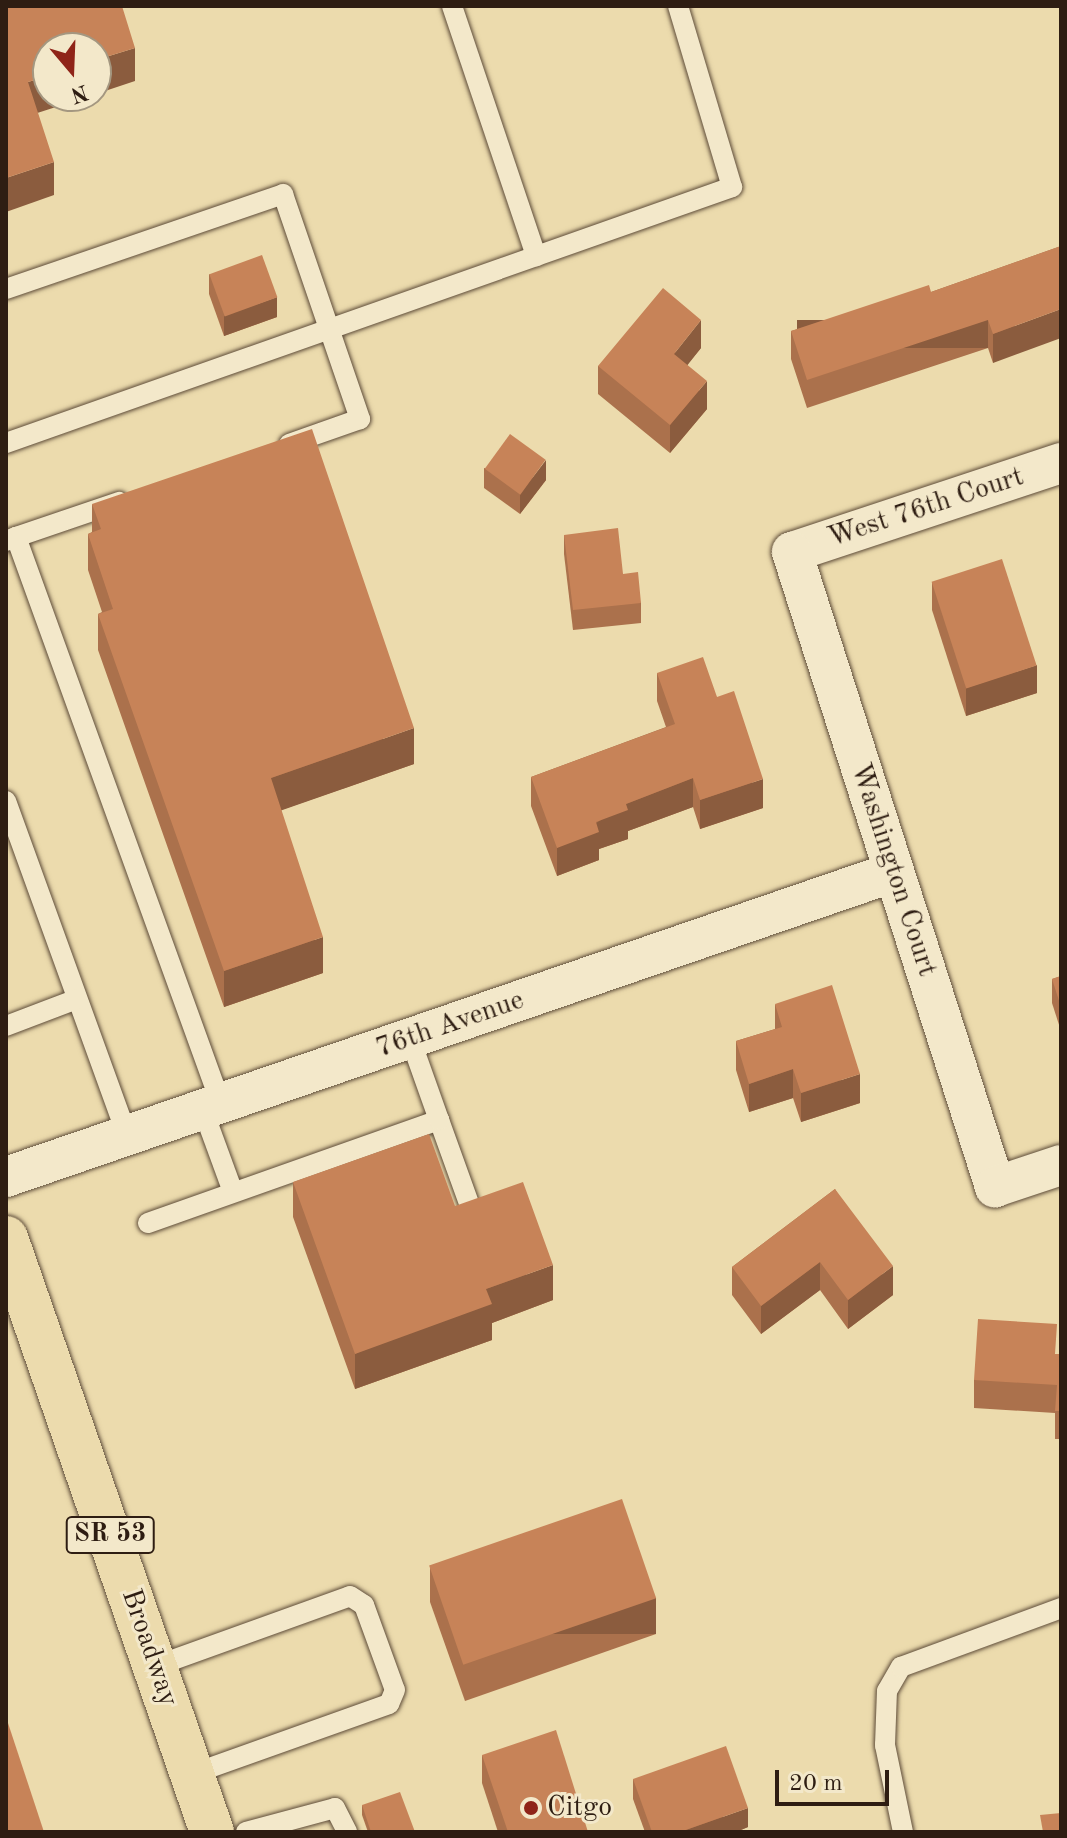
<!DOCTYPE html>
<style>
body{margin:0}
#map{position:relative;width:1067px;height:1838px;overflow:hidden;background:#ecdbad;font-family:"Old Standard TT",serif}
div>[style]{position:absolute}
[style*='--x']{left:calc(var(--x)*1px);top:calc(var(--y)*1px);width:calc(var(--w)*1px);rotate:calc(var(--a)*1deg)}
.roads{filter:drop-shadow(0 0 2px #5e4c39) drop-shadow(0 0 2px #5e4c39)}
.service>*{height:20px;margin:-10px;padding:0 10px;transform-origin:10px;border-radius:10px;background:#f3e8ca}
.minor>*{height:40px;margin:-20px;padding:0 20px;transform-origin:20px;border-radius:20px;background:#f3e8ca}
.primary>*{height:44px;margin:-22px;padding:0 22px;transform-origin:22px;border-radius:22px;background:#ecdbad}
.wall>*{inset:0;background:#ab714c}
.shaded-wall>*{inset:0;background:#8b5c3e;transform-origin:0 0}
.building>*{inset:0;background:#c78358;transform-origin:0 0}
.dots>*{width:22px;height:22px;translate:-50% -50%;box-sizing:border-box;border:4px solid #f3e8ca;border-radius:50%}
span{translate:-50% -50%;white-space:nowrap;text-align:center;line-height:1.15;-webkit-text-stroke:6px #f3e8ca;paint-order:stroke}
.shield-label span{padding:2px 6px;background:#f3e8ca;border:2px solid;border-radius:6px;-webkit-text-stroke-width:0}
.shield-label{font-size:26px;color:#2e1d12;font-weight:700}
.street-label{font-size:28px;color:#2e1d12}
.poi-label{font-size:28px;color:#2e1d12}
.left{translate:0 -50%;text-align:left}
.frame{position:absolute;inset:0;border:8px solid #2e1d12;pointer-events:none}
.north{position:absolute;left:32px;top:32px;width:80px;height:80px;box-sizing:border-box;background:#f3e8ca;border:2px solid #a49780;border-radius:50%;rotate:161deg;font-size:22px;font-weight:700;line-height:32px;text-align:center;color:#2e1d12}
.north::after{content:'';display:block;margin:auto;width:28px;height:36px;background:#8f2418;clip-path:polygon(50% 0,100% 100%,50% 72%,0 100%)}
.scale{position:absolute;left:775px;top:1770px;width:114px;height:36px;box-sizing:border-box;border:4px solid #2e1d12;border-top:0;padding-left:10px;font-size:24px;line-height:28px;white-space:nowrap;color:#2e1d12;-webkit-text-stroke:6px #f3e8ca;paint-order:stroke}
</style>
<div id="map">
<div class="roads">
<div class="service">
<i style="--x:452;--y:6;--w:264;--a:71.4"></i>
<i style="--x:6;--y:289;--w:293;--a:-18.9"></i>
<i style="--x:283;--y:194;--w:238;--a:71.1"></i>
<i style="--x:360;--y:419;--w:75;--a:160.6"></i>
<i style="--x:6;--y:443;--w:770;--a:-19.42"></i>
<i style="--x:732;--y:187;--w:189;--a:-106.6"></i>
<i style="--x:16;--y:537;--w:109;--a:-18.8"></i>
<i style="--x:6;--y:541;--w:11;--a:-22"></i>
<i style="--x:16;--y:537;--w:603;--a:70.12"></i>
<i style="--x:6;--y:801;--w:356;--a:70.1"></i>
<i style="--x:6;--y:1026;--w:76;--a:-20.8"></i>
<i style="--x:203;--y:1110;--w:87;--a:69.9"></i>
<i style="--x:439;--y:1120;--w:109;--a:70.2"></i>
<i style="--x:148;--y:1223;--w:309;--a:-19.5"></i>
<i style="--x:439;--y:1120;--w:87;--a:-109.5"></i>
<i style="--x:156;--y:1666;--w:206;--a:-19.8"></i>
<i style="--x:350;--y:1596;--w:17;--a:33"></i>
<i style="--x:364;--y:1605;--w:90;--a:70"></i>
<i style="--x:395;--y:1690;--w:15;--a:113"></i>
<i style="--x:389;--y:1704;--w:209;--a:160.4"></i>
<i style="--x:246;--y:1832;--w:92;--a:-15.1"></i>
<i style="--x:335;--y:1808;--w:27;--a:63"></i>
<i style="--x:903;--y:1832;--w:89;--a:-101.7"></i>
<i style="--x:885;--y:1745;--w:54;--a:-87.9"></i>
<i style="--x:887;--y:1691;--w:28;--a:-60"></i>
<i style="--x:901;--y:1667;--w:171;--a:-20.2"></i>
</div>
<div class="minor">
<i style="--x:1061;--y:463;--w:283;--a:161.7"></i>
<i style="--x:792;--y:552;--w:667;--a:72.27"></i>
<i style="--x:995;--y:1187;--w:70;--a:-18.4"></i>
<i style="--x:6;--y:1177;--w:939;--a:-18.96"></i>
</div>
<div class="primary">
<i style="--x:6;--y:1238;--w:629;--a:70.87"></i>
</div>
</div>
<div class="wall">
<i style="clip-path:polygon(1061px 246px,993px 363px,988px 348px,807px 408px,791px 359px,791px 331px,931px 292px)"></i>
<i style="clip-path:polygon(209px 274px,277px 317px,224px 336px,209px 294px)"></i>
<i style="clip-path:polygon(701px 348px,687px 365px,707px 409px,670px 453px,598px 394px,598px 366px)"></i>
<i style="clip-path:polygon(484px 468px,546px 480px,520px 514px,484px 488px)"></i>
<i style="clip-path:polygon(92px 504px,414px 764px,281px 810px,323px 973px,224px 1007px,98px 650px,98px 614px,102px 612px,88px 570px,88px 534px,92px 532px)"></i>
<i style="clip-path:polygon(564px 535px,623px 574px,641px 603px,641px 623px,573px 630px,564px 554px)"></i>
<i style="clip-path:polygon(932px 582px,1037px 693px,966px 716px,932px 610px)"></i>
<i style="clip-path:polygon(657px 673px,717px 697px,763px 808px,700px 829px,693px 807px,628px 831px,628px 839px,599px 849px,599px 860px,557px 876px,531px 806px,531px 777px,666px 727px,657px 701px)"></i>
<i style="clip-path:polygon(1061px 976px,1061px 1031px,1052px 1003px,1052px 979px)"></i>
<i style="clip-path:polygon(775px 1004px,860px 1103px,801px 1122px,793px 1098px,749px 1112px,736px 1070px,736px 1041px,775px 1029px)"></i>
<i style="clip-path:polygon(293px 1182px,455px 1206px,553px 1300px,492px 1323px,492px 1340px,355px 1389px,293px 1217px)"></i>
<i style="clip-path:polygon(835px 1189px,893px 1295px,848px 1329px,820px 1290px,761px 1334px,732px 1295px,732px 1267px)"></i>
<i style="clip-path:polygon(1057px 1354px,1061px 1354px,1061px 1439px,1055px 1439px,1055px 1413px,974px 1408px,974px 1380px)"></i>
<i style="clip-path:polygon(430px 1567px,656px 1634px,465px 1701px,430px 1602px)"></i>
<i style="clip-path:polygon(482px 1755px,588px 1832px,498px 1832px,482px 1783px)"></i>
<i style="clip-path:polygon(633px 1779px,748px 1827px,736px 1832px,645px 1832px,633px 1799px)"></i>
<i style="clip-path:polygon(362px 1805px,415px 1832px,368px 1832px,362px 1815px)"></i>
</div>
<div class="shaded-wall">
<i style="clip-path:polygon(135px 48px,135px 81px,96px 94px,96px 60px)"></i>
<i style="clip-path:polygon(48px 76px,48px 96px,90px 96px,28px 116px,28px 82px)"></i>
<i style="clip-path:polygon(54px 162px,54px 195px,6px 212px,6px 178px)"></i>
<i style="clip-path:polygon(277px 297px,277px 317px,224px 336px,224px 316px)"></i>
<i style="clip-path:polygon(1061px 309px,1061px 338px,993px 363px,993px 334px)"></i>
<i style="clip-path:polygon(701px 320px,701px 348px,674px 382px,674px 354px)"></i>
<i style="left:988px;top:320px;width:28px;height:191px;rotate:90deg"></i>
<i style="clip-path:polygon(707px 381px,707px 409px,670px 453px,670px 425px)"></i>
<i style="clip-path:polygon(546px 460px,546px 480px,520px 514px,520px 494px)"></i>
<i style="clip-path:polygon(1037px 665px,1037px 693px,966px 716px,966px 688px)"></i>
<i style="clip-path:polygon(414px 728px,414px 764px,271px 814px,271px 778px)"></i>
<i style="clip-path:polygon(693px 778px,693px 807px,628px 831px,628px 839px,599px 849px,599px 860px,557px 876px,557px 848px,626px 804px)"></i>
<i style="clip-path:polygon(763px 779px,763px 808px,700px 829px,700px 800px)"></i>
<i style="clip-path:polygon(323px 937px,323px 973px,224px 1007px,224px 971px)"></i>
<i style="clip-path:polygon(793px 1069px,793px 1098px,749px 1112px,749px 1084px)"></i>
<i style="clip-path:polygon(860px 1074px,860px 1103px,801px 1122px,801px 1093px)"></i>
<i style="clip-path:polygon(820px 1262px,820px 1290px,761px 1334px,761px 1306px)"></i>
<i style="clip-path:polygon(553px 1265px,553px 1300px,492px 1323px,492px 1340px,355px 1389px,355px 1354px,486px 1289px)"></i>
<i style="clip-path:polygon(893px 1266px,893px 1295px,848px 1329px,848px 1300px)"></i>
<i style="left:656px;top:1598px;width:36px;height:202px;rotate:90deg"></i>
<i style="clip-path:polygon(748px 1808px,748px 1827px,736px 1832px,680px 1832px)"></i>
</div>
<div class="building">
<i style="clip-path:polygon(6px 6px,122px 6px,135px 48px,96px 60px,96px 48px,48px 48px,48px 76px,28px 82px,54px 162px,6px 178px)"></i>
<i style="clip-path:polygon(1061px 246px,1061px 309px,993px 334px,988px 320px,807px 380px,791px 331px,929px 285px,931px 292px)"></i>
<i style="left:262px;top:255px;width:45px;height:56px;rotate:70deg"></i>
<i style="clip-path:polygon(663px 288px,701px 320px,674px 354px,707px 381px,670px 425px,598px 366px)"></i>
<i style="clip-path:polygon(312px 429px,414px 728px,271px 778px,323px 937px,224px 971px,98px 614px,113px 609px,88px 534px,101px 529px,92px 504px)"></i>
<i style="left:510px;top:434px;width:44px;height:43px;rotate:36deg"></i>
<i style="clip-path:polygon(618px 528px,623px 574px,638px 572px,641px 603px,573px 610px,564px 535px)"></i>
<i style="left:1002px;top:559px;width:112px;height:74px;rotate:72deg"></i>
<i style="clip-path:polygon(703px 657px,717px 697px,734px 691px,763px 779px,700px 800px,693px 778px,626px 804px,628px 810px,596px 822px,599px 832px,557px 848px,531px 777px,675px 724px,657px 673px)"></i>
<i style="clip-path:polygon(1061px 976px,1061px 1007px,1052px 979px)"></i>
<i style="clip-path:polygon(832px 985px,860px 1074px,801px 1093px,793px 1069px,749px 1084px,736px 1041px,782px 1027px,775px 1004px)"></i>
<i style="clip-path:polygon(429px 1134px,455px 1206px,523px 1182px,553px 1265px,486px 1289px,492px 1304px,355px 1354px,293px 1182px)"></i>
<i style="clip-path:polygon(835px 1189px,893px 1266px,848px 1300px,820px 1262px,761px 1306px,732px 1267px)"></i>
<i style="clip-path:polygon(978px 1319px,1057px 1324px,1055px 1354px,1061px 1354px,1061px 1411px,1055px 1411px,1057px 1385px,974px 1380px)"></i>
<i style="left:622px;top:1499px;width:105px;height:204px;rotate:71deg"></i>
<i style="clip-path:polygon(6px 1717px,44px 1832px,6px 1832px)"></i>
<i style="clip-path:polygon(556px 1730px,588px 1832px,508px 1832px,482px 1755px)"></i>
<i style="clip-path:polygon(726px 1746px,748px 1808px,680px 1832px,652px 1832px,633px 1779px)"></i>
<i style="clip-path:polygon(400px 1792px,415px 1832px,371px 1832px,362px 1805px)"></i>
<i style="clip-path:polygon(1061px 1813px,1061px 1832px,1043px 1832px,1040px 1815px)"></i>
</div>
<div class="dots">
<i style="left:531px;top:1808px;background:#8f2418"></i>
</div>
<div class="shield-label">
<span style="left:110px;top:1535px">SR 53</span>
</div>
<div class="street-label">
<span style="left:926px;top:508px;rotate:-18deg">West 76th Court</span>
<span style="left:893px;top:870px;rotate:72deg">Washington Court</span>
<span style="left:450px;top:1025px;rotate:-19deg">76th Avenue</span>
<span style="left:149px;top:1648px;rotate:71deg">Broadway</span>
</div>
<div class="poi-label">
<span class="left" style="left:547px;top:1808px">Citgo</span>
</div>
<div class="frame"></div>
<div class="north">N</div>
<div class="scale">20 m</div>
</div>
